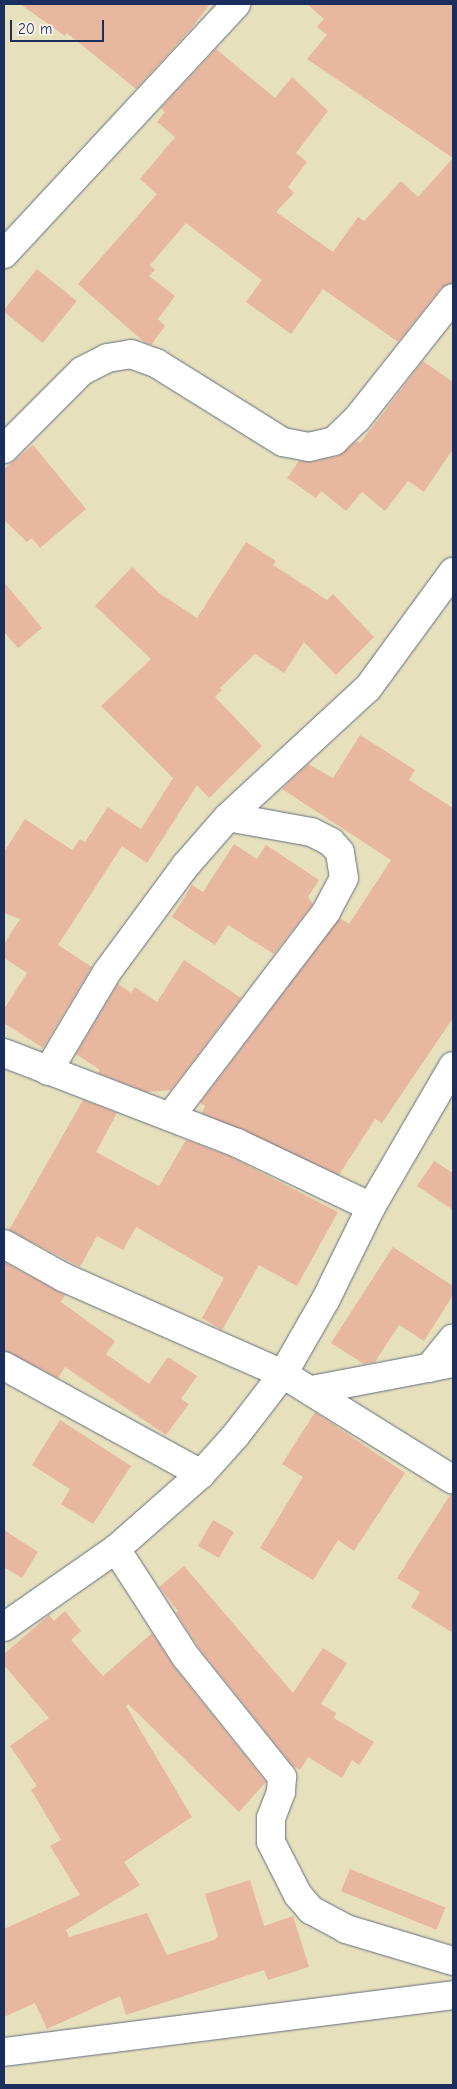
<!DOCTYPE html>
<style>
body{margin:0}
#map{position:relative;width:457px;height:2089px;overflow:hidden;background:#e7e0bd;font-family:"Comic Neue",sans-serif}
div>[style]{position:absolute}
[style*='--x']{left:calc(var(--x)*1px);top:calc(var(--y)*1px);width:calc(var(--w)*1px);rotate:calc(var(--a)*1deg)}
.building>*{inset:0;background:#e8b7a0;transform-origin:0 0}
.roads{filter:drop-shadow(0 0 1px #626d7f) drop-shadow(0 0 1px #626d7f)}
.minor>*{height:28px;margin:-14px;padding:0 14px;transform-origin:14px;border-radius:14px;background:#fff}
span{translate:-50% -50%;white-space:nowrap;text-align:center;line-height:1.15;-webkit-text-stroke:4px #f7f3e8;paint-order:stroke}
.frame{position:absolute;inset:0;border:5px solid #1b2f5e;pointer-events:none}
.scale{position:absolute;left:10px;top:20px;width:94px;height:22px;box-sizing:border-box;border:2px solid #1b2f5e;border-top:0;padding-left:6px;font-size:15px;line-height:18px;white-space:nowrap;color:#1b2f5e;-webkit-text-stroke:4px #f7f3e8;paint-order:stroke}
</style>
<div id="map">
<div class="building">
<i style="clip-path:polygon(20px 4px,210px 4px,191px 29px,136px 89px,67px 33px,65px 36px)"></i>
<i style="clip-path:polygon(307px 4px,453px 4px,453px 283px,441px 288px,398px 342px,323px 289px,291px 334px,246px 302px,262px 280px,186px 223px,150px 265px,155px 270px,149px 276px,175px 296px,158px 319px,165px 326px,151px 345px,144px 342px,78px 284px,157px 194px,140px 179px,175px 137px,157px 122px,165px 112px,161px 108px,216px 49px,275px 98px,292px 77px,328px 111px,296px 153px,307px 162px,288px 187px,294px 193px,276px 212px,333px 252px,358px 217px,364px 221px,401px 181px,418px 197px,453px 158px,307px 59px,327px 35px,317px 27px,324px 19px)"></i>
<i style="left:37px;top:269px;width:51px;height:54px;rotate:39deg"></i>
<i style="clip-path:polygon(423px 361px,453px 382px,453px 449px,424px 492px,408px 481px,385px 511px,362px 492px,346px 511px,321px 491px,316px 498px,287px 478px,299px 461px,312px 462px,338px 456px,357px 441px,360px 443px)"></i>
<i style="clip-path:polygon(33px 445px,86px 509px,40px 548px,32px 538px,27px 542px,4px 520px,4px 469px)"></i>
<i style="clip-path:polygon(246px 542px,276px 561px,273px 565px,327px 600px,333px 594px,374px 637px,336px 675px,304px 642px,284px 673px,255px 654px,220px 688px,222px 690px,215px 697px,262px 746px,209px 798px,197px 785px,147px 863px,122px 846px,58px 945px,92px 967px,43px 1048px,4px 1023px,4px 1009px,27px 973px,4px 958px,4px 944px,20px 919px,4px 913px,4px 852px,25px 819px,72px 850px,80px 839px,85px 842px,108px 807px,141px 829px,173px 778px,101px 706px,151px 659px,95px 606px,132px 567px,159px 593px,197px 618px)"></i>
<i style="clip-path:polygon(4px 582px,42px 628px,18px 648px,4px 632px)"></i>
<i style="clip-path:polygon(360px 735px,415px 770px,409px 780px,453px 808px,453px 1018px,382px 1123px,375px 1119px,339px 1175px,202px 1113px,205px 1106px,200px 1103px,340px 918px,349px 924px,391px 860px,282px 789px,308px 764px,333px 778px)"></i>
<i style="clip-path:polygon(234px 844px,257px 859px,266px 845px,319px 880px,308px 897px,313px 904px,274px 954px,228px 925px,215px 945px,172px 917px,192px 885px,203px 892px)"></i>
<i style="clip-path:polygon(184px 960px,241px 998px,171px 1090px,147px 1092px,98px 1073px,100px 1070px,76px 1054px,118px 984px,131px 993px,135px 987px,157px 1002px)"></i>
<i style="clip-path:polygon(83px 1100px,117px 1113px,96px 1152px,159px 1186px,186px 1140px,231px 1157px,338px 1212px,297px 1286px,259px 1265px,222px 1330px,202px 1318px,224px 1278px,136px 1227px,123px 1250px,97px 1236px,80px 1267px,9px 1230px)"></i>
<i style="clip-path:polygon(434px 1161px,453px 1173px,453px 1210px,417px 1186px)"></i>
<i style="clip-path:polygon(393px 1247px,453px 1286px,453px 1295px,424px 1341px,399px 1325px,375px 1362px,364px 1364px,331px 1343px)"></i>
<i style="clip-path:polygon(4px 1262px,65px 1295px,61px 1302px,115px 1341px,106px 1354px,149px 1384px,168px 1357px,197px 1376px,181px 1399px,189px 1404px,166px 1435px,65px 1367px,58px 1378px,4px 1350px)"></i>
<i style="clip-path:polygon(315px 1412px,405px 1473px,354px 1551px,338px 1540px,313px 1580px,260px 1548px,303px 1477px,282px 1464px)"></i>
<i style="clip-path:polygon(60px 1420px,131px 1466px,93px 1524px,61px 1504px,70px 1489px,32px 1465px)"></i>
<i style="clip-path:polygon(450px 1495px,453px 1496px,453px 1633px,411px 1607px,420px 1592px,397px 1578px)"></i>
<i style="left:213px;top:1520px;width:24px;height:30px;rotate:30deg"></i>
<i style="clip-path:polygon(4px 1530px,38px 1552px,22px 1578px,4px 1567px)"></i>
<i style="clip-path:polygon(184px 1566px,293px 1693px,323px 1648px,347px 1663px,321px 1704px,336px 1713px,334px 1718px,374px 1742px,359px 1765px,352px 1760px,342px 1778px,308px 1757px,300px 1770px,292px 1765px,199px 1648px,176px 1613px,178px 1611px,159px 1587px)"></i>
<i style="clip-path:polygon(65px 1611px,81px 1631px,71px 1640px,103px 1676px,152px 1633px,174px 1667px,266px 1782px,239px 1812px,128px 1704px,126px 1706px,192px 1817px,124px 1862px,140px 1885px,66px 1930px,69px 1937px,147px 1913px,167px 1955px,214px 1940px,218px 1936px,205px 1894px,250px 1880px,264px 1926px,293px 1916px,309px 1967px,268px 1980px,264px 1970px,126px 2015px,120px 1996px,47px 2029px,35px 2003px,4px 2017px,4px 1929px,80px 1895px,50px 1846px,61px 1840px,31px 1790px,37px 1786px,10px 1746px,49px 1718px,4px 1665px,4px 1654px,49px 1615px,54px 1621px)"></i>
<i style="left:350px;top:1869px;width:103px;height:24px;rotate:22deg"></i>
</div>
<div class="roads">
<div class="minor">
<i style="--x:4;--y:254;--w:341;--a:-47.1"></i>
<i style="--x:4;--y:449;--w:110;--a:-45"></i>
<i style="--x:82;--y:371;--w:28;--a:-27"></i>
<i style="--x:107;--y:358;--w:24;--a:-9"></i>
<i style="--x:131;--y:354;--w:27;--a:20"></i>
<i style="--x:156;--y:363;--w:150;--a:31.9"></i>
<i style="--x:283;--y:442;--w:26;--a:11"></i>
<i style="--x:309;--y:447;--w:26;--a:-13"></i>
<i style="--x:334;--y:441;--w:32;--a:-44"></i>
<i style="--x:357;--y:419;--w:154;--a:-51.6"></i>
<i style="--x:4;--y:1053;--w:250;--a:21.1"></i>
<i style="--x:237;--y:1143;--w:148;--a:25.5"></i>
<i style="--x:48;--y:1071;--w:115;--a:-59.2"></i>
<i style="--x:107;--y:972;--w:133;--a:-53.6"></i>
<i style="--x:186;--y:865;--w:64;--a:-48.8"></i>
<i style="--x:228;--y:817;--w:190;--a:-42.7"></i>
<i style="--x:368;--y:688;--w:144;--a:-53.8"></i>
<i style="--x:170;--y:1117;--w:258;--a:-52.7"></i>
<i style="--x:326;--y:912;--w:38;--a:-62"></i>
<i style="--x:344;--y:878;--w:26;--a:-99"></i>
<i style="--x:340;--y:852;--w:13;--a:-132"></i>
<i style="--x:331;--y:842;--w:22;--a:-153"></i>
<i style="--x:311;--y:832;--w:84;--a:-169.8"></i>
<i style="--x:4;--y:1244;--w:68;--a:29.2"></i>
<i style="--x:63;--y:1277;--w:240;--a:23.8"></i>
<i style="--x:283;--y:1374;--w:200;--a:31.9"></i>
<i style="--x:4;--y:1366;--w:225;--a:28.7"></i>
<i style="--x:429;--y:1368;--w:38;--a:-51"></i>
<i style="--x:312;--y:1390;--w:144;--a:-10.8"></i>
<i style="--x:116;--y:1549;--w:129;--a:57.1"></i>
<i style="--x:186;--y:1657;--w:154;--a:51.3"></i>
<i style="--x:282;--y:1777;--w:15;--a:94"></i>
<i style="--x:281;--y:1792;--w:28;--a:111"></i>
<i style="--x:271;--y:1818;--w:24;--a:90"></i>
<i style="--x:271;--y:1842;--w:59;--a:63"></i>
<i style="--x:298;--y:1895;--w:20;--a:49"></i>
<i style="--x:311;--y:1910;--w:40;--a:28"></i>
<i style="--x:346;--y:1929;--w:112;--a:16.7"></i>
<i style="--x:4;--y:1627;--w:136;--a:-34.9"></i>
<i style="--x:116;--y:1549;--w:113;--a:-41.4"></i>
<i style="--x:201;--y:1474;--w:52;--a:-48.1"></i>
<i style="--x:236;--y:1435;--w:77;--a:-52.4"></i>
<i style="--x:283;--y:1374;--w:86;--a:-60.2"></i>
<i style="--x:326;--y:1299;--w:102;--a:-63.9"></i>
<i style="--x:371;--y:1207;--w:163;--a:-59.8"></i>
<i style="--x:4;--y:2052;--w:453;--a:-7.2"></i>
</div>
</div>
<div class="frame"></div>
<div class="scale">20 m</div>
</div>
